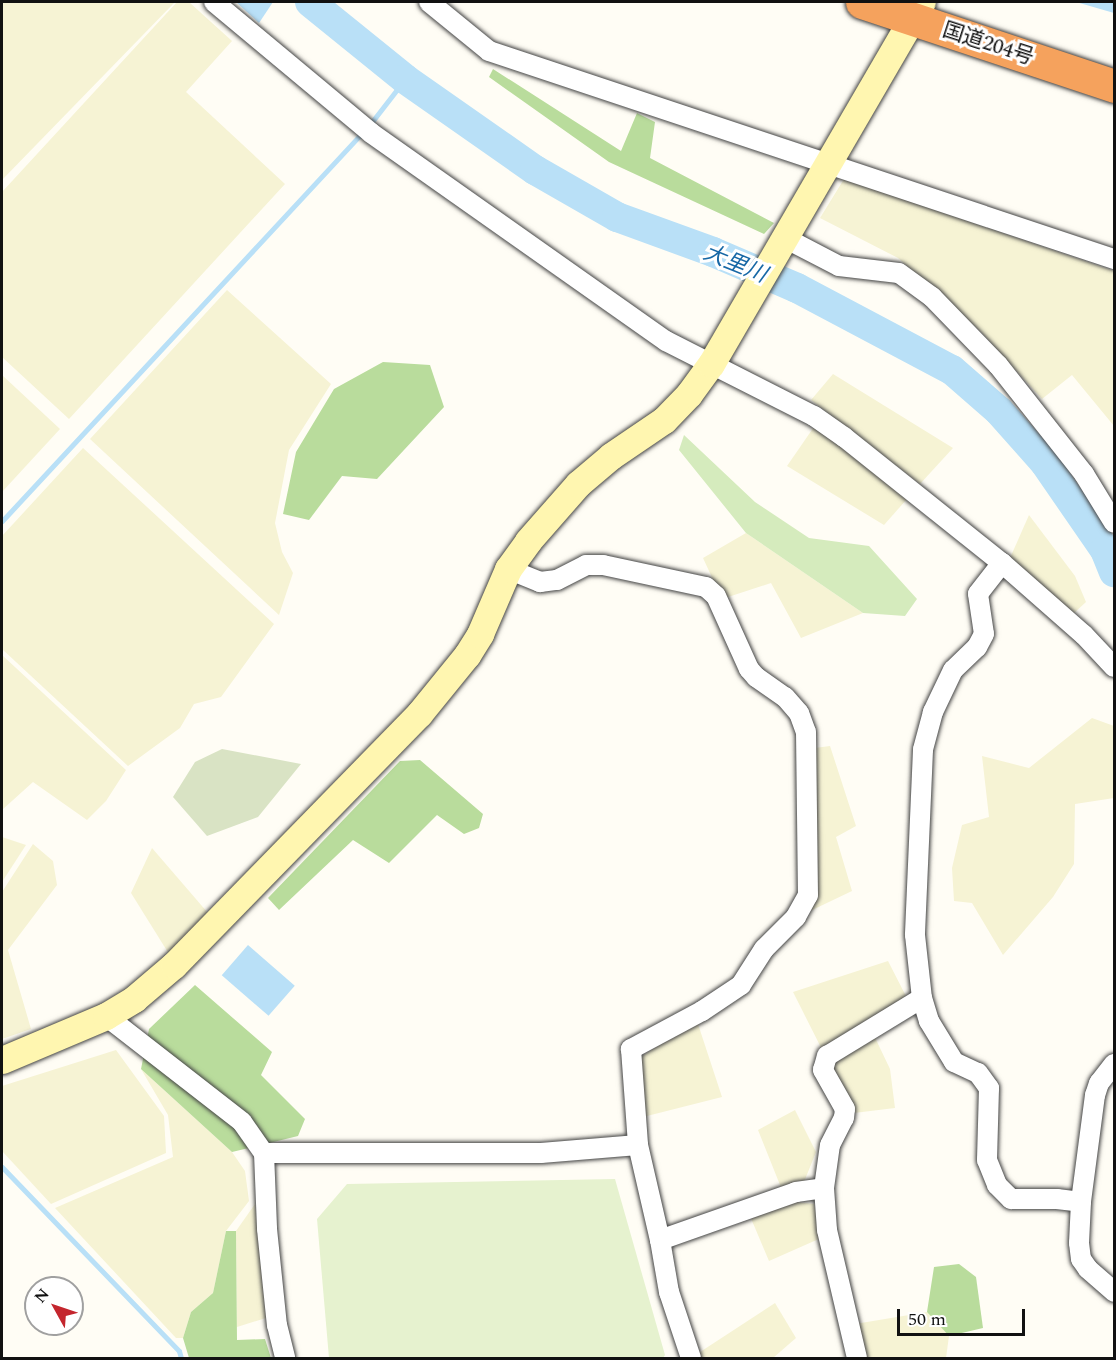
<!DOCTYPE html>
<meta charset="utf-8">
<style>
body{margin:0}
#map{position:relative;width:1116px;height:1360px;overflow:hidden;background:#fffdf5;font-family:Spectral,"Noto Sans JP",serif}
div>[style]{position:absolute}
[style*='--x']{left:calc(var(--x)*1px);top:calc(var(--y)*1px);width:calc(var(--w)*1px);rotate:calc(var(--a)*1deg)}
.farmland>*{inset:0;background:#f6f3d4}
.green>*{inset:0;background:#d5ebbd}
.forest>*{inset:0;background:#b9dc9c}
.cemetery>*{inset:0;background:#d9e3c4}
.pitch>*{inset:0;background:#e6f2cf}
.water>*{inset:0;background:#b9e0f7;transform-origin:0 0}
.stream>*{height:5px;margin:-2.5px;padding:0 2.5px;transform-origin:2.5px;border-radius:2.5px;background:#b9e0f7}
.river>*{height:30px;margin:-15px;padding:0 15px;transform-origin:15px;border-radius:15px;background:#b9e0f7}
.roads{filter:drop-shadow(0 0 2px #444) drop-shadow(0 0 2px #444)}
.street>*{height:20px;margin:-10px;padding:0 10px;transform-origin:10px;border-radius:10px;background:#fff}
.secondary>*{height:27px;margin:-13.5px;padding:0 13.5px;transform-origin:13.5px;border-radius:13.5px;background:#fff6b0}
.highway>*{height:33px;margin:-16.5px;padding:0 16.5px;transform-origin:16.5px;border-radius:16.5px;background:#f5a25d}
span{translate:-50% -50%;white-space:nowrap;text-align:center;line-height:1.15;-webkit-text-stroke:6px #fff;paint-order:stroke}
.street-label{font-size:21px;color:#111}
.water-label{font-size:22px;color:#1768a6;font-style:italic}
.frame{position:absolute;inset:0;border:3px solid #111;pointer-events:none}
.north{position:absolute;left:24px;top:1276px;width:60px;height:60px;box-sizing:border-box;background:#fff;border:2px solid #a0a0a0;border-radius:50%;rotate:310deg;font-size:16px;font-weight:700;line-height:24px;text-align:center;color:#111}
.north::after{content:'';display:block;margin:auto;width:21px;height:27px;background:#c4262e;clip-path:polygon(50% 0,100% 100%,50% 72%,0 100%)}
.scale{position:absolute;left:897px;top:1309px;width:128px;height:27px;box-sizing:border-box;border:3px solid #111;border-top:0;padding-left:8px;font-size:18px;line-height:21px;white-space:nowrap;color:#111;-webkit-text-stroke:4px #fff;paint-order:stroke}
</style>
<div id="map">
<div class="farmland">
<i style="clip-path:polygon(2px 2px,175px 2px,2px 180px)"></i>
<i style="clip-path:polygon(177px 2px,189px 2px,232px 41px,186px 92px,285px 184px,69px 419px,2px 357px,2px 192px)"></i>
<i style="clip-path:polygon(844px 179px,1114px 271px,1114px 426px,1072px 375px,1042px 399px,981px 332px,898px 258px,820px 218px)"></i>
<i style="clip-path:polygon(227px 290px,331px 384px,289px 450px,275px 523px,282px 552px,293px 573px,279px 615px,90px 439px)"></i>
<i style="clip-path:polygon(833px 374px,953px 448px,920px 484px,811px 400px)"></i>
<i style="clip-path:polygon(2px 375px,60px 429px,2px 492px)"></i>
<i style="clip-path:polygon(816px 424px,907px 499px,884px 525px,787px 466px)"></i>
<i style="clip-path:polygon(83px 448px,274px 624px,221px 697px,194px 704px,180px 728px,128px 766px,2px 649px,2px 536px)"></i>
<i style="clip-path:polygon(1029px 515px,1075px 576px,1086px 602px,1073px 614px,1010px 558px)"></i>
<i style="clip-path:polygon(746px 533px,863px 613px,801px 638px,771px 583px,725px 598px,715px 584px,703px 558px)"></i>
<i style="clip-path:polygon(2px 655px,126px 770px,106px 801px,87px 820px,33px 782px,2px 810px)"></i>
<i style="clip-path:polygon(1092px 718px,1114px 726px,1114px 798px,1075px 804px,1074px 864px,1053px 897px,1003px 955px,972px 903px,954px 901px,952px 868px,962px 825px,989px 817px,982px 756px,1029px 768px)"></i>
<i style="clip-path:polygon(830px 746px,856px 826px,836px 837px,852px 891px,808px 912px,815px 748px)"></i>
<i style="clip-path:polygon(2px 837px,26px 845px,2px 882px)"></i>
<i style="clip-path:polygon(33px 844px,53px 861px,57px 885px,8px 950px,31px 1029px,2px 1039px,2px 892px)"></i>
<i style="clip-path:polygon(152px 848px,208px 913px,169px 954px,131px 893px)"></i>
<i style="clip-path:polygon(888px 961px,909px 1002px,869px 1025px,890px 1069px,895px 1108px,854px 1113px,793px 992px)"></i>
<i style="clip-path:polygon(697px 1021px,722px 1097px,643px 1117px,639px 1058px)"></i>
<i style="clip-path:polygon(116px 1050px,164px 1116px,166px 1153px,51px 1204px,2px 1151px,2px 1086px)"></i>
<i style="clip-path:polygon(141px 1069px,232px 1152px,245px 1171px,249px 1201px,226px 1231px,213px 1293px,191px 1312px,183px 1338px,176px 1338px,55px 1208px,173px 1157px,168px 1115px)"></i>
<i style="clip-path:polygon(795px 1110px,816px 1152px,796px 1202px,814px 1204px,821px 1238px,769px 1261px,750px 1216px,788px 1205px,758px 1130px)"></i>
<i style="clip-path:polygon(255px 1204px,266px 1318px,237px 1327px,236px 1231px)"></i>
<i style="clip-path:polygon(775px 1303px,796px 1338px,773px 1358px,698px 1358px,697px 1354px)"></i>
<i style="clip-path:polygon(927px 1312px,949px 1336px,946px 1358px,864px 1358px,855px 1324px)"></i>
</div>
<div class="green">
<i style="clip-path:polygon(684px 435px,755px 502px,809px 538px,869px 546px,917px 599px,905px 616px,863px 613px,746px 533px,679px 450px)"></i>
</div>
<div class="forest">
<i style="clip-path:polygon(493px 69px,621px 151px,637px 113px,655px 122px,650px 158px,774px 223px,764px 234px,609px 162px,489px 77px)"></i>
<i style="clip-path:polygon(383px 362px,430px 365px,444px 407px,377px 479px,342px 476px,309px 520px,283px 514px,296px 452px,334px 389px)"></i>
<i style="clip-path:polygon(420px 760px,483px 814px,479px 828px,464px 834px,437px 815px,389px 863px,353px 840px,279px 910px,268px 898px,400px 761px)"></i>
<i style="clip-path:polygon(195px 985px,272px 1052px,261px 1075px,305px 1119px,298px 1136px,232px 1152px,141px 1069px,149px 1029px)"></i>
<i style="clip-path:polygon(226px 1231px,236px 1231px,237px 1340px,265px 1339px,271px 1358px,189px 1358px,183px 1338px,191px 1312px,213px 1293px)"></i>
<i style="clip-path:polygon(959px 1264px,976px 1277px,983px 1328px,949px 1336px,927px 1312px,934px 1267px)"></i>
</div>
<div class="cemetery">
<i style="clip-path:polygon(222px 749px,301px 764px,258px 817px,207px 836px,173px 797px,195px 762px)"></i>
</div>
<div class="pitch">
<i style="clip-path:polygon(615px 1179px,665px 1355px,663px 1358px,329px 1358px,317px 1219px,347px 1184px)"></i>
</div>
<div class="water">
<i style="clip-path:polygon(236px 2px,273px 2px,259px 23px)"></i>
<i style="clip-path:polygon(1076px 2px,1114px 2px,1114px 13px)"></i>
<i style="left:248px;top:945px;width:62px;height:40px;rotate:41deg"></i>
</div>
<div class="stream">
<i style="--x:371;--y:123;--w:56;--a:-52.3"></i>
<i style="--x:2;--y:521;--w:528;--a:-47.15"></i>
<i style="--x:2;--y:1167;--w:255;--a:46.1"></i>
<i style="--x:179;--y:1351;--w:7;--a:74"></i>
</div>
<div class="river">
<i style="--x:310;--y:2;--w:122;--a:39"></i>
<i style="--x:405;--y:79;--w:159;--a:35"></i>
<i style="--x:535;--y:170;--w:95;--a:29.8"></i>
<i style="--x:617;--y:217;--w:102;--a:20"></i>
<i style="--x:713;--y:252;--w:91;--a:23.2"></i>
<i style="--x:797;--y:288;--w:175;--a:27.9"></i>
<i style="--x:952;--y:370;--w:62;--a:41.1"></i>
<i style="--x:999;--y:411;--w:69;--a:48.5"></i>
<i style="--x:1045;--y:463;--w:106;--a:55.4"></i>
<i style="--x:1105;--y:550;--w:24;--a:68"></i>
</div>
<div class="roads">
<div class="street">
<i style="--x:214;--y:2;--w:204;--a:39.8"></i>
<i style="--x:371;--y:133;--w:361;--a:35.2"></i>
<i style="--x:666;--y:341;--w:166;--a:26.9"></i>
<i style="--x:814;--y:416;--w:37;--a:35"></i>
<i style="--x:844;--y:437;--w:202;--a:38.6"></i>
<i style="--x:1002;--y:563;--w:109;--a:41.3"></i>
<i style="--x:1084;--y:635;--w:44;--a:46.8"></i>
<i style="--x:429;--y:2;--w:77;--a:39.2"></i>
<i style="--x:489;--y:51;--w:659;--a:18.41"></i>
<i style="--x:785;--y:238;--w:61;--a:27.4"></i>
<i style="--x:839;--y:266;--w:60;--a:6.7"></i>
<i style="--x:899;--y:273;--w:41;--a:36"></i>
<i style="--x:932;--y:297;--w:95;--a:45.9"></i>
<i style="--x:998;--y:365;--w:139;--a:51.7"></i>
<i style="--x:1084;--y:474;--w:57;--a:58.5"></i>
<i style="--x:1002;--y:563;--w:39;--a:128"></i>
<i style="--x:978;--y:594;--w:40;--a:81.5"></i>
<i style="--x:984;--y:634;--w:15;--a:118"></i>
<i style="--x:977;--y:647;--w:33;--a:136"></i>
<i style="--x:953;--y:670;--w:47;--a:115.5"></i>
<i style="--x:933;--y:712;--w:39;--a:105"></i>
<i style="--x:923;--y:750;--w:185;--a:92.5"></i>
<i style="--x:915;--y:935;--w:63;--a:83.7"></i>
<i style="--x:922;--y:998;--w:24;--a:73"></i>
<i style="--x:929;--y:1021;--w:48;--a:58.6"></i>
<i style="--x:954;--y:1062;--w:26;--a:25"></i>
<i style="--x:978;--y:1073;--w:19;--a:54"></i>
<i style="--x:989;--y:1088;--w:72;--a:91.6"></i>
<i style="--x:987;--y:1160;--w:27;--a:68"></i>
<i style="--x:997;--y:1185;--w:20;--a:45"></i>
<i style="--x:1011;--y:1199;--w:46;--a:0"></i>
<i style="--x:1057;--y:1199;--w:24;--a:7"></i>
<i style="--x:508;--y:569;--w:35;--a:22"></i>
<i style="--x:540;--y:582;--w:17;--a:-7"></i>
<i style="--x:557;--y:580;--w:33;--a:-27"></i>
<i style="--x:586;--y:565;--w:17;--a:0"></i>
<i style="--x:603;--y:565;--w:105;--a:12.1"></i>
<i style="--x:706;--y:587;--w:13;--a:42"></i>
<i style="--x:716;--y:596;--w:80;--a:65.7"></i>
<i style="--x:749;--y:669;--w:11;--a:49"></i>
<i style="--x:756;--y:677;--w:35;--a:35"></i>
<i style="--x:785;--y:697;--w:21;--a:49"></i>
<i style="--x:799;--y:713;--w:20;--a:70"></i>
<i style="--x:806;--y:732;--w:163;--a:89.3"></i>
<i style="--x:808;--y:895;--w:25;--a:119"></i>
<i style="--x:796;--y:917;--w:45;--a:135"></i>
<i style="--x:764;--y:949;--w:43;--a:122.6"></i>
<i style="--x:741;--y:985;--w:47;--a:146.3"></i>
<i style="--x:702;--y:1011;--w:81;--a:151.8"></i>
<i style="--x:631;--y:1049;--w:96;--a:85.8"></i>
<i style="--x:638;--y:1145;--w:98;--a:77"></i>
<i style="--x:660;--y:1240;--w:53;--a:80.2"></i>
<i style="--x:669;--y:1292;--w:70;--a:71.6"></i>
<i style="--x:106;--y:1016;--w:172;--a:37.9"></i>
<i style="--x:242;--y:1122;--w:38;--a:55"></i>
<i style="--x:264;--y:1153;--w:76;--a:87.7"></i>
<i style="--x:267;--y:1229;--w:97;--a:84.1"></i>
<i style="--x:277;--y:1325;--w:34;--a:76"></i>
<i style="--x:1114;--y:1064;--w:24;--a:128"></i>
<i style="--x:1099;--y:1083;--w:13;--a:108"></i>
<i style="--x:1095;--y:1095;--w:108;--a:97.5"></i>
<i style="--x:1081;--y:1202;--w:41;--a:92.8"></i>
<i style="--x:1079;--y:1243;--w:16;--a:83"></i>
<i style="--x:1081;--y:1259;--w:12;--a:55"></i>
<i style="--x:1088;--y:1269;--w:35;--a:41"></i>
<i style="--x:264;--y:1153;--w:277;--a:0"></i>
<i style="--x:541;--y:1153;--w:97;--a:-4.7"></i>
<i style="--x:660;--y:1240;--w:144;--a:-19.4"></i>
<i style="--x:796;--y:1192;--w:28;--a:-8"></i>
<i style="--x:857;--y:1358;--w:131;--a:-103.2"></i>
<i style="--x:827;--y:1230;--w:42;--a:-94.1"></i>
<i style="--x:824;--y:1188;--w:43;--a:-82.1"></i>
<i style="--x:830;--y:1145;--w:30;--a:-63"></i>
<i style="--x:844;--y:1118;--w:9;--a:-84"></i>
<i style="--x:845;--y:1109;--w:45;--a:-119.4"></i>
<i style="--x:823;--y:1070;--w:15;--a:-74"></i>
<i style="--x:827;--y:1056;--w:111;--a:-31.4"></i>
</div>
<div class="secondary">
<i style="--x:2;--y:1060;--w:113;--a:-22.9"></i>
<i style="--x:106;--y:1016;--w:33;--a:-31"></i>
<i style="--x:134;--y:999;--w:52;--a:-40.4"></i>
<i style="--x:174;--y:965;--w:351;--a:-45.7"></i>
<i style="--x:419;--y:714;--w:76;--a:-50.9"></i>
<i style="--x:467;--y:655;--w:25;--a:-58"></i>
<i style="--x:480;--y:634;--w:71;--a:-66.7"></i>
<i style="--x:508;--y:569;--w:34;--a:-54"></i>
<i style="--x:528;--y:541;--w:76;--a:-48.7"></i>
<i style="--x:578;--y:484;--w:43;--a:-40.3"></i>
<i style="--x:611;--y:456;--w:64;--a:-34.2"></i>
<i style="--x:664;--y:420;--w:36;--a:-46"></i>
<i style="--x:689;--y:394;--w:37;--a:-54"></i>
<i style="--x:711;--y:364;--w:419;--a:-59.8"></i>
</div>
<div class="highway">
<i style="--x:862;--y:2;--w:266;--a:18.4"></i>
</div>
</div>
<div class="street-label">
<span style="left:988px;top:44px;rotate:18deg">国道204号</span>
</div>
<div class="water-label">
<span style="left:735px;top:264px;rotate:22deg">大里川</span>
</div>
<div class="frame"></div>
<div class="north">N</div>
<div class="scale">50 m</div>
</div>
